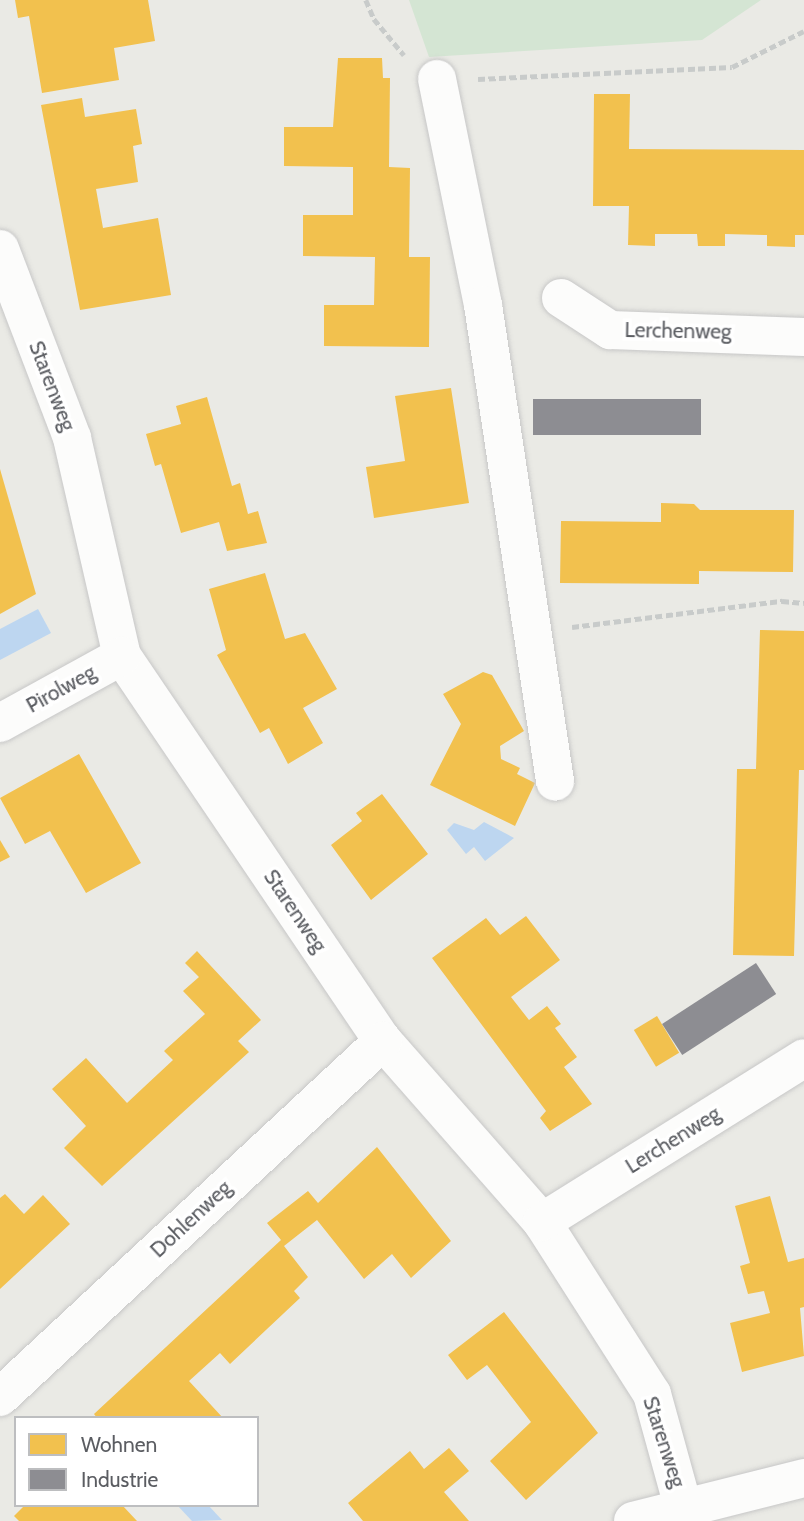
<!DOCTYPE html>
<style>
body{margin:0}
#map{position:relative;width:804px;height:1521px;overflow:hidden;background:#eaeae5;font-family:Cabin,sans-serif}
div>[style]{position:absolute}
[style*='--x']{left:calc(var(--x)*1px);top:calc(var(--y)*1px);width:calc(var(--w)*1px);rotate:calc(var(--a)*1deg)}
.green>*{inset:0;background:#d4e5d3}
.water>*{inset:0;background:#bdd6f0}
.homes>*{inset:0;background:#f2c14e;transform-origin:0 0}
.industry>*{inset:0;background:#8d8d92;transform-origin:0 0}
.path>*{height:4.5px;margin-top:-2.25px;transform-origin:0;background:repeating-linear-gradient(90deg,#c8cbca 0 7px,transparent 0 10.5px)}
.roads{filter:drop-shadow(0 0 2px #c7c7c7) drop-shadow(0 0 2px #c7c7c7)}
.minor>*{height:38px;margin:-19px;padding:0 19px;transform-origin:19px;border-radius:19px;background:#fcfcfb}
span{translate:-50% -50%;white-space:nowrap;text-align:center;line-height:1.15;-webkit-text-stroke:7px #fff;paint-order:stroke}
.street-label{font-size:21px;color:#5b5d62}
.legend{position:absolute;left:14px;top:1416px;width:245px;height:91px;box-sizing:border-box;background:#fff;border:2px solid #bdbec0;margin:0;padding:9px 12px;list-style:none;font-size:21px;color:#5b5d62}
.legend li{display:flex;align-items:center;gap:14px;height:35px}
.legend b{width:35px;border:2px solid #bdbec0}
</style>
<div id="map">
<div class="green">
<i style="clip-path:polygon(409px 0,761px 0,702px 40px,429px 57px)"></i>
</div>
<div class="water">
<i style="clip-path:polygon(38px 609px,51px 633px,0 660px,0 629px)"></i>
<i style="clip-path:polygon(484px 822px,514px 838px,485px 861px,474px 847px,466px 854px,447px 830px,454px 823px,474px 830px)"></i>
<i style="clip-path:polygon(177px 1505px,208px 1505px,222px 1520px,192px 1521px)"></i>
</div>
<div class="homes">
<i style="clip-path:polygon(15px 0,148px 0,155px 41px,114px 48px,119px 80px,42px 93px,29px 16px,18px 18px)"></i>
<i style="clip-path:polygon(338px 58px,382px 58px,383px 78px,390px 78px,389px 167px,410px 168px,409px 257px,430px 257px,429px 347px,324px 346px,324px 305px,374px 305px,375px 257px,303px 256px,303px 215px,353px 215px,353px 167px,284px 166px,284px 127px,333px 127px)"></i>
<i style="clip-path:polygon(594px 94px,630px 94px,629px 149px,804px 150px,804px 235px,795px 235px,795px 247px,767px 246px,767px 235px,725px 234px,725px 246px,698px 246px,697px 234px,655px 234px,655px 246px,628px 245px,629px 206px,593px 206px)"></i>
<i style="clip-path:polygon(82px 98px,85px 117px,136px 109px,142px 144px,133px 146px,138px 182px,96px 189px,103px 228px,158px 218px,171px 295px,80px 310px,41px 105px)"></i>
<i style="clip-path:polygon(451px 388px,469px 503px,374px 518px,366px 467px,405px 461px,395px 396px)"></i>
<i style="clip-path:polygon(207px 397px,232px 486px,240px 483px,248px 514px,258px 511px,267px 543px,227px 551px,219px 522px,181px 533px,161px 464px,155px 466px,146px 434px,181px 424px,176px 406px)"></i>
<i style="clip-path:polygon(0 469px,36px 594px,0 614px)"></i>
<i style="clip-path:polygon(661px 503px,694px 504px,700px 510px,794px 510px,793px 572px,699px 571px,699px 584px,560px 583px,561px 521px,661px 522px)"></i>
<i style="clip-path:polygon(265px 573px,285px 639px,305px 633px,337px 689px,303px 708px,323px 743px,288px 764px,269px 728px,260px 733px,217px 655px,226px 650px,209px 589px)"></i>
<i style="clip-path:polygon(760px 630px,804px 631px,804px 770px,799px 770px,794px 956px,733px 955px,737px 769px,756px 769px)"></i>
<i style="clip-path:polygon(483px 672px,492px 675px,524px 731px,500px 746px,501px 759px,520px 768px,517px 774px,535px 783px,515px 826px,430px 785px,461px 724px,443px 694px)"></i>
<i style="clip-path:polygon(79px 754px,141px 863px,86px 893px,50px 831px,25px 844px,0 798px)"></i>
<i style="clip-path:polygon(382px 794px,428px 854px,371px 900px,331px 845px,362px 821px,356px 813px)"></i>
<i style="clip-path:polygon(0 840px,10px 857px,0 862px)"></i>
<i style="clip-path:polygon(526px 916px,560px 960px,511px 997px,529px 1020px,547px 1006px,561px 1024px,555px 1028px,577px 1057px,564px 1067px,592px 1104px,550px 1131px,540px 1118px,546px 1111px,432px 958px,486px 918px,500px 935px)"></i>
<i style="clip-path:polygon(197px 951px,261px 1020px,238px 1041px,249px 1052px,102px 1186px,64px 1148px,86px 1126px,52px 1089px,86px 1058px,127px 1103px,144px 1087px,173px 1060px,164px 1051px,205px 1014px,183px 991px,199px 977px,185px 963px)"></i>
<i style="left:657px;top:1016px;width:43px;height:27px;rotate:59deg"></i>
<i style="clip-path:polygon(377px 1147px,451px 1241px,411px 1278px,392px 1254px,364px 1279px,317px 1220px,284px 1246px,308px 1277px,294px 1291px,300px 1298px,230px 1364px,220px 1353px,189px 1381px,223px 1418px,97px 1418px,94px 1414px,281px 1240px,267px 1223px,308px 1191px,318px 1203px)"></i>
<i style="clip-path:polygon(5px 1194px,24px 1214px,43px 1195px,70px 1224px,0 1289px,0 1198px)"></i>
<i style="clip-path:polygon(770px 1196px,788px 1262px,804px 1258px,804px 1307px,800px 1308px,804px 1356px,742px 1372px,730px 1323px,770px 1313px,764px 1291px,748px 1294px,740px 1266px,750px 1263px,735px 1206px)"></i>
<i style="clip-path:polygon(504px 1312px,598px 1433px,526px 1500px,490px 1461px,531px 1422px,487px 1365px,467px 1380px,448px 1355px)"></i>
<i style="clip-path:polygon(449px 1448px,469px 1471px,444px 1492px,469px 1521px,363px 1521px,348px 1503px,410px 1451px,424px 1469px)"></i>
<i style="clip-path:polygon(25px 1505px,122px 1505px,137px 1521px,19px 1521px,14px 1516px)"></i>
</div>
<div class="industry">
<i style="left:533px;top:399px;width:168px;height:36px"></i>
<i style="left:756px;top:963px;width:37px;height:112px;rotate:57deg"></i>
</div>
<div class="path">
<i style="--x:366;--y:0;--w:21;--a:67"></i>
<i style="--x:374;--y:19;--w:47;--a:50.2"></i>
<i style="--x:478;--y:79;--w:254;--a:-2.7"></i>
<i style="--x:732;--y:67;--w:80;--a:-26.6"></i>
<i style="--x:572;--y:627;--w:212;--a:-7.1"></i>
<i style="--x:782;--y:601;--w:22;--a:5"></i>
</div>
<div class="roads">
<div class="minor">
<i style="--x:437;--y:79;--w:231;--a:78.5"></i>
<i style="--x:483;--y:305;--w:482;--a:81.4"></i>
<i style="--x:0;--y:249;--w:202;--a:69.1"></i>
<i style="--x:72;--y:438;--w:224;--a:77.1"></i>
<i style="--x:122;--y:656;--w:465;--a:55.9"></i>
<i style="--x:383;--y:1041;--w:241;--a:48.7"></i>
<i style="--x:542;--y:1222;--w:204;--a:57.4"></i>
<i style="--x:652;--y:1394;--w:132;--a:74.6"></i>
<i style="--x:561;--y:298;--w:59;--a:33.1"></i>
<i style="--x:610;--y:330;--w:194;--a:2.1"></i>
<i style="--x:0;--y:723;--w:139;--a:-28.8"></i>
<i style="--x:542;--y:1222;--w:309;--a:-32"></i>
<i style="--x:0;--y:1397;--w:523;--a:-42.91"></i>
<i style="--x:633;--y:1521;--w:176;--a:-14.1"></i>
</div>
</div>
<div class="street-label">
<span style="left:678px;top:331px;rotate:1deg">Lerchenweg</span>
<span style="left:52px;top:386px;rotate:69deg">Starenweg</span>
<span style="left:61px;top:689px;rotate:-29deg">Pirolweg</span>
<span style="left:295px;top:911px;rotate:56deg">Starenweg</span>
<span style="left:673px;top:1140px;rotate:-32deg">Lerchenweg</span>
<span style="left:191px;top:1219px;rotate:-43deg">Dohlenweg</span>
<span style="left:664px;top:1442px;rotate:72deg">Starenweg</span>
</div>
<ul class="legend">
<li><b style="height:19px;background:#f2c14e"></b>Wohnen</li>
<li><b style="height:19px;background:#8d8d92"></b>Industrie</li>
</ul>
</div>
